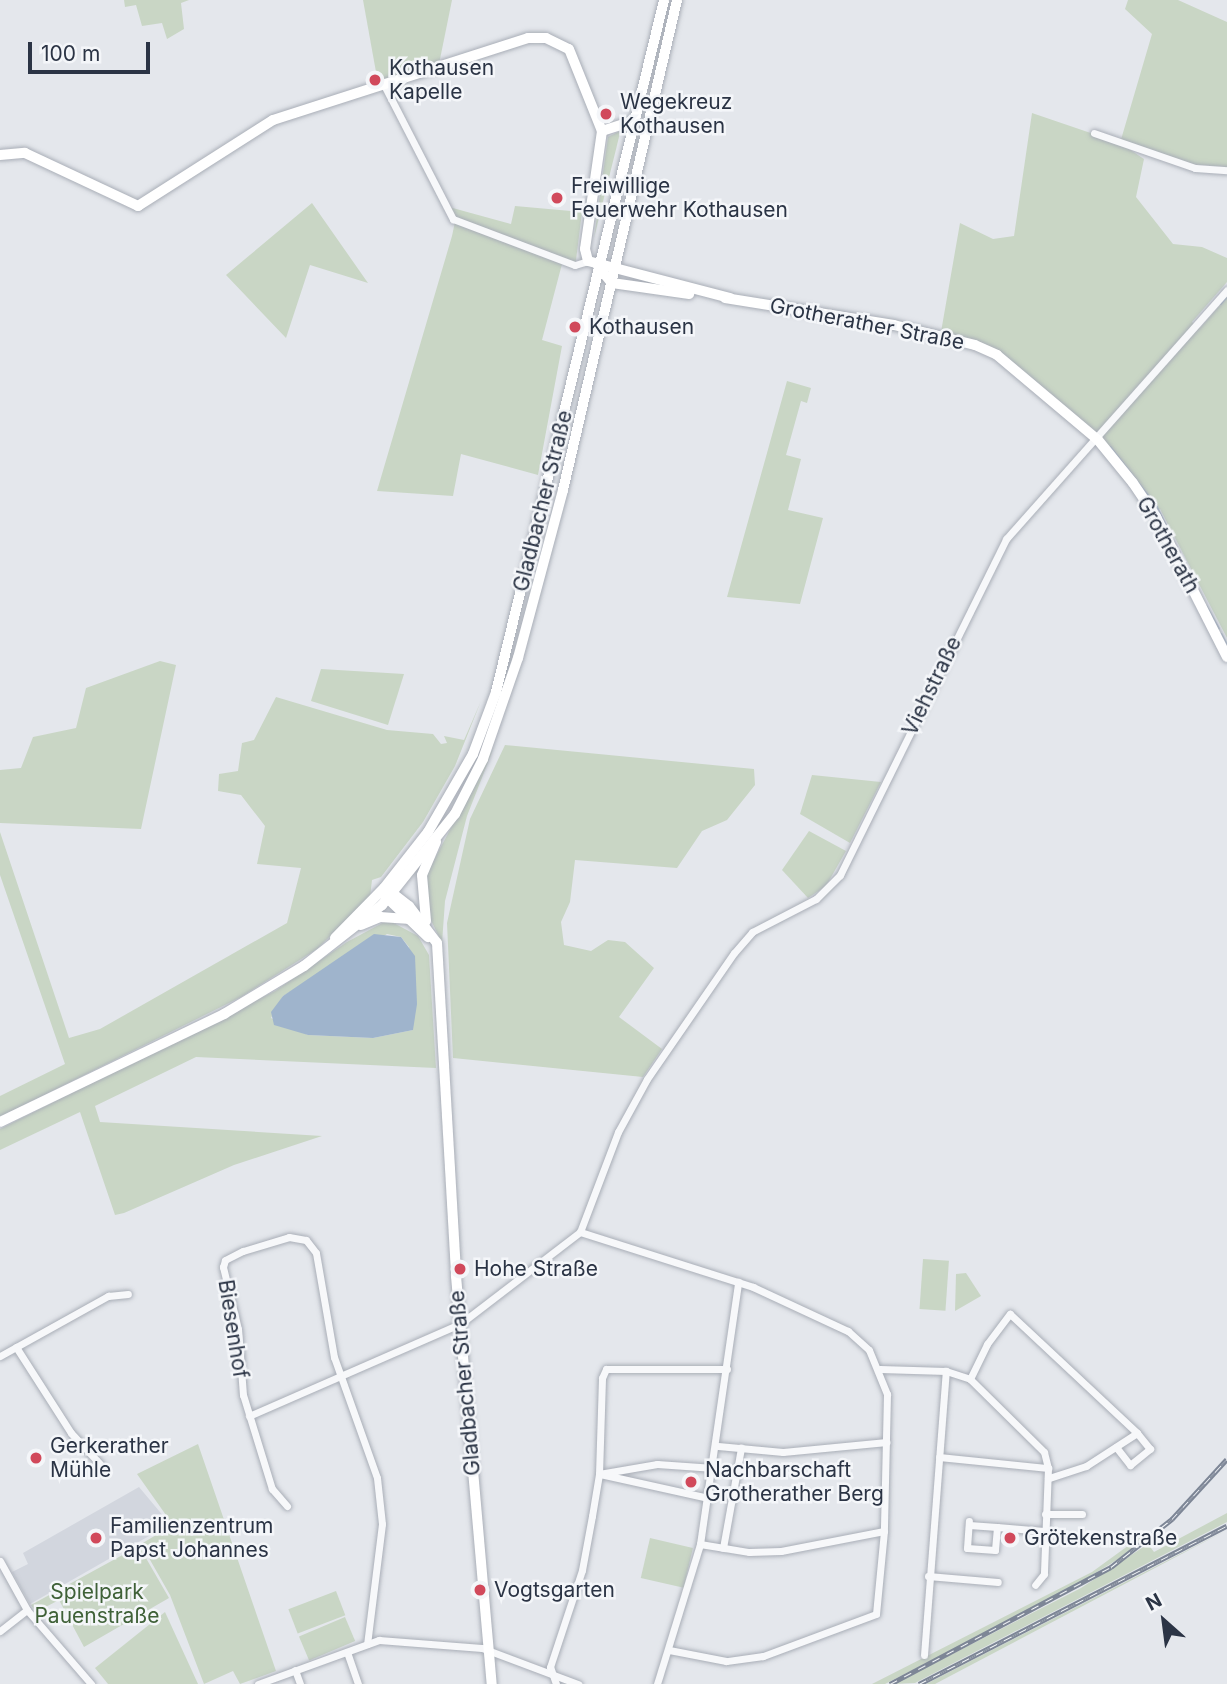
<!DOCTYPE html>
<meta charset="utf-8">
<style>
body{margin:0}
#map{position:relative;width:1227px;height:1684px;overflow:hidden;background:#e4e7ec;font-family:Inter,sans-serif}
div>[style]{position:absolute}
[style*='--x']{left:calc(var(--x)*1px);top:calc(var(--y)*1px);width:calc(var(--w)*1px);rotate:calc(var(--a)*1deg)}
.built>*{inset:0;background:#d2d6de}
.green>*{inset:0;background:#c9d6c5;transform-origin:0 0}
.water>*{inset:0;background:#9fb4cc}
.stream>*{height:2.5px;margin:-1.25px;padding:0 1.25px;transform-origin:1.25px;border-radius:1.25px;background:#9fb4cc}
.roads{filter:drop-shadow(0 0 2px #a9aeb7) drop-shadow(0 0 2px #a9aeb7)}
.street>*{height:7px;margin:-3.5px;padding:0 3.5px;transform-origin:3.5px;border-radius:3.5px;background:#f7f8fa}
.secondary>*{height:10px;margin:-5px;padding:0 5px;transform-origin:5px;border-radius:5px;background:#fff}
.primary>*{height:10px;margin:-5px;padding:0 5px;transform-origin:5px;border-radius:5px;background:#fff}
.rail>*{height:5px;margin-top:-2.5px;transform-origin:0;background:repeating-linear-gradient(90deg,#f4f6f9 0 8px,#7d8696 0 16px);box-sizing:border-box;border-block:2px solid #7d8696}
.dots>*{width:19px;height:19px;translate:-50% -50%;box-sizing:border-box;border:4px solid #f4f6f9;border-radius:50%}
span{translate:-50% -50%;white-space:nowrap;text-align:center;line-height:1.15;-webkit-text-stroke:5px #f4f6f9;paint-order:stroke}
.poi-label{font-size:21px;color:#2b3445}
.left{translate:0 -50%;text-align:left}
.street-label{font-size:21px;color:#2b3445}
.park-label{font-size:21px;color:#3f6138}
.north{position:absolute;left:1129px;top:1586px;width:70px;height:70px;-webkit-text-stroke:5px #f4f6f9;paint-order:stroke;rotate:332deg;font-size:19px;font-weight:700;line-height:28px;text-align:center;color:#2b3445}
.north::after{content:'';display:block;margin:auto;width:24px;height:32px;background:#2b3445;clip-path:polygon(50% 0,100% 100%,50% 72%,0 100%)}
.scale{position:absolute;left:28px;top:42px;width:122px;height:32px;box-sizing:border-box;border:4px solid #2b3445;border-top:0;padding-left:9px;font-size:21px;line-height:24px;white-space:nowrap;color:#2b3445;-webkit-text-stroke:5px #f4f6f9;paint-order:stroke}
</style>
<div id="map">
<div class="built">
<i style="clip-path:polygon(139px 1487px,170px 1524px,30px 1604px,12px 1572px,28px 1564px,23px 1553px)"></i>
</div>
<div class="green">
<i style="clip-path:polygon(124px 0,189px 0,181px 3px,184px 29px,167px 39px,162px 23px,142px 26px,136px 5px,125px 7px)"></i>
<i style="clip-path:polygon(363px 0,452px 0,439px 64px,378px 83px)"></i>
<i style="clip-path:polygon(1128px 0,1178px 0,1227px 22px,1227px 167px,1188px 164px,1123px 145px,1144px 159px,1136px 197px,1173px 244px,1202px 247px,1227px 258px,1227px 282px,1192px 322px,1200px 328px,1227px 297px,1227px 638px,1160px 509px,1157px 511px,1094px 430px,1007px 357px,978px 342px,941px 332px,960px 223px,993px 239px,1014px 236px,1032px 113px,1120px 143px,1152px 34px,1125px 9px)"></i>
<i style="clip-path:polygon(620px 131px,620px 133px,594px 238px,608px 137px)"></i>
<i style="clip-path:polygon(312px 203px,368px 283px,310px 265px,286px 338px,226px 275px)"></i>
<i style="clip-path:polygon(515px 206px,582px 212px,575px 268px,562px 264px,542px 340px,562px 346px,538px 475px,461px 454px,453px 496px,377px 491px,452px 236px,456px 217px,449px 207px,511px 224px)"></i>
<i style="clip-path:polygon(787px 381px,811px 388px,807px 403px,801px 401px,786px 455px,801px 459px,788px 510px,823px 518px,800px 604px,727px 597px)"></i>
<i style="clip-path:polygon(160px 661px,176px 665px,141px 829px,0 823px,0 770px,21px 768px,33px 737px,76px 728px,86px 688px)"></i>
<i style="clip-path:polygon(321px 669px,404px 674px,388px 725px,311px 701px)"></i>
<i style="clip-path:polygon(276px 697px,387px 730px,433px 734px,441px 744px,447px 743px,444px 736px,464px 740px,481px 701px,455px 766px,423px 822px,381px 877px,372px 880px,370px 897px,317px 949px,241px 997px,0 1117px,0 1096px,65px 1064px,0 875px,0 832px,69px 1038px,100px 1029px,287px 923px,301px 868px,257px 864px,265px 826px,241px 795px,218px 791px,219px 774px,238px 771px,242px 743px,254px 740px)"></i>
<i style="clip-path:polygon(505px 745px,754px 769px,755px 785px,727px 820px,702px 831px,677px 868px,575px 860px,570px 902px,561px 922px,564px 945px,591px 951px,608px 940px,625px 942px,654px 968px,619px 1017px,662px 1049px,643px 1077px,453px 1058px,447px 923px,470px 819px)"></i>
<i style="clip-path:polygon(494px 747px,467px 816px,445px 901px,442px 943px,428px 914px,426px 875px)"></i>
<i style="clip-path:polygon(812px 775px,881px 782px,850px 843px,800px 814px)"></i>
<i style="clip-path:polygon(809px 831px,846px 851px,826px 886px,808px 898px,782px 870px)"></i>
<i style="clip-path:polygon(evenodd,388px 920px,418px 936px,429px 955px,436px 1068px,196px 1057px,95px 1106px,100px 1122px,322px 1136px,234px 1165px,124px 1213px,115px 1215px,80px 1112px,0 1150px,0 1129px,275px 991px,347px 942px,388px 920px,387px 934px,401px 937px,409px 947px,413px 1030px,373px 1038px,308px 1035px,271px 1018px,283px 996px,387px 934px)"></i>
<i style="left:923px;top:1259px;width:26px;height:50px;rotate:4deg"></i>
<i style="clip-path:polygon(966px 1273px,981px 1296px,955px 1311px,956px 1274px)"></i>
<i style="clip-path:polygon(198px 1444px,276px 1671px,240px 1684px,233px 1671px,204px 1684px,170px 1595px,141px 1544px,173px 1525px,137px 1474px)"></i>
<i style="clip-path:polygon(1227px 1513px,1227px 1522px,915px 1683px,894px 1684px,1081px 1588px,1148px 1544px,1154px 1552px)"></i>
<i style="clip-path:polygon(1227px 1530px,935px 1684px,926px 1684px,994px 1649px)"></i>
<i style="clip-path:polygon(1147px 1532px,1151px 1536px,1125px 1555px,1054px 1598px,885px 1684px,872px 1684px,1092px 1572px)"></i>
<i style="left:650px;top:1538px;width:44px;height:41px;rotate:13deg"></i>
<i style="clip-path:polygon(139px 1546px,169px 1598px,84px 1647px,59px 1600px,36px 1612px,31px 1605px)"></i>
<i style="left:336px;top:1591px;width:26px;height:51px;rotate:69deg"></i>
<i style="clip-path:polygon(165px 1612px,198px 1684px,108px 1684px,95px 1668px)"></i>
<i style="left:345px;top:1617px;width:26px;height:50px;rotate:67deg"></i>
</div>
<div class="water">
<i style="clip-path:polygon(374px 934px,401px 937px,415px 956px,417px 1004px,413px 1030px,373px 1038px,308px 1035px,274px 1025px,271px 1012px,283px 996px)"></i>
</div>
<div class="stream">
<i style="--x:1220;--y:303;--w:9;--a:-49"></i>
<i style="--x:1110;--y:447;--w:75;--a:52.1"></i>
<i style="--x:1156;--y:506;--w:30;--a:64"></i>
<i style="--x:1206;--y:606;--w:25;--a:61"></i>
<i style="--x:1221;--y:634;--w:13;--a:63"></i>
</div>
<div class="roads">
<div class="street">
<i style="--x:384;--y:85;--w:151;--a:62.8"></i>
<i style="--x:453;--y:219;--w:130;--a:20.7"></i>
<i style="--x:575;--y:265;--w:14;--a:-17"></i>
<i style="--x:1094;--y:133;--w:107;--a:19.1"></i>
<i style="--x:1195;--y:168;--w:32;--a:4"></i>
<i style="--x:580;--y:1232;--w:182;--a:17.6"></i>
<i style="--x:753;--y:1287;--w:105;--a:24.9"></i>
<i style="--x:848;--y:1331;--w:28;--a:42"></i>
<i style="--x:869;--y:1350;--w:48;--a:67.8"></i>
<i style="--x:887;--y:1394;--w:137;--a:91.3"></i>
<i style="--x:884;--y:1531;--w:83;--a:95.5"></i>
<i style="--x:876;--y:1614;--w:121;--a:159.6"></i>
<i style="--x:763;--y:1656;--w:37;--a:172"></i>
<i style="--x:726;--y:1661;--w:58;--a:-169.1"></i>
<i style="--x:16;--y:1347;--w:102;--a:57.4"></i>
<i style="--x:71;--y:1433;--w:44;--a:46.8"></i>
<i style="--x:0;--y:1356;--w:124;--a:-29.1"></i>
<i style="--x:108;--y:1296;--w:20;--a:-6"></i>
<i style="--x:880;--y:1369;--w:66;--a:1.7"></i>
<i style="--x:946;--y:1371;--w:25;--a:18"></i>
<i style="--x:970;--y:1379;--w:104;--a:44.6"></i>
<i style="--x:1044;--y:1452;--w:16;--a:76"></i>
<i style="--x:1048;--y:1468;--w:106;--a:92.2"></i>
<i style="--x:1044;--y:1574;--w:14;--a:129"></i>
<i style="--x:970;--y:1379;--w:39;--a:-64"></i>
<i style="--x:987;--y:1344;--w:38;--a:-53"></i>
<i style="--x:1010;--y:1314;--w:174;--a:43.1"></i>
<i style="--x:1137;--y:1433;--w:61;--a:147.1"></i>
<i style="--x:1086;--y:1466;--w:40;--a:162"></i>
<i style="--x:249;--y:1416;--w:230;--a:-23.6"></i>
<i style="--x:460;--y:1324;--w:151;--a:-37.5"></i>
<i style="--x:580;--y:1232;--w:107;--a:-69.2"></i>
<i style="--x:618;--y:1132;--w:60;--a:-61.3"></i>
<i style="--x:647;--y:1079;--w:153;--a:-55.4"></i>
<i style="--x:734;--y:953;--w:28;--a:-49"></i>
<i style="--x:752;--y:932;--w:72;--a:-27.3"></i>
<i style="--x:816;--y:899;--w:34;--a:-45"></i>
<i style="--x:840;--y:875;--w:375;--a:-63.7"></i>
<i style="--x:1006;--y:539;--w:333;--a:-48.4"></i>
<i style="--x:718;--y:1446;--w:65;--a:5.3"></i>
<i style="--x:783;--y:1452;--w:104;--a:-5.5"></i>
<i style="--x:1116;--y:1447;--w:23;--a:52"></i>
<i style="--x:1130;--y:1465;--w:26;--a:-39"></i>
<i style="--x:1150;--y:1449;--w:21;--a:-129"></i>
<i style="--x:939;--y:1457;--w:110;--a:5.8"></i>
<i style="--x:599;--y:1474;--w:59;--a:-9.8"></i>
<i style="--x:657;--y:1464;--w:57;--a:4"></i>
<i style="--x:600;--y:1474;--w:111;--a:12.5"></i>
<i style="--x:287;--y:1506;--w:23;--a:-131"></i>
<i style="--x:272;--y:1489;--w:98;--a:-107.1"></i>
<i style="--x:243;--y:1395;--w:66;--a:-94.3"></i>
<i style="--x:238;--y:1329;--w:64;--a:-103.6"></i>
<i style="--x:223;--y:1267;--w:7;--a:-74"></i>
<i style="--x:225;--y:1260;--w:20;--a:-27"></i>
<i style="--x:243;--y:1251;--w:48;--a:-16.9"></i>
<i style="--x:289;--y:1237;--w:17;--a:10"></i>
<i style="--x:306;--y:1240;--w:16;--a:52"></i>
<i style="--x:316;--y:1253;--w:106;--a:80.2"></i>
<i style="--x:334;--y:1357;--w:128;--a:70.4"></i>
<i style="--x:377;--y:1478;--w:46;--a:83.8"></i>
<i style="--x:382;--y:1524;--w:121;--a:97.1"></i>
<i style="--x:1045;--y:1514;--w:37;--a:0"></i>
<i style="--x:969;--y:1525;--w:28;--a:4"></i>
<i style="--x:997;--y:1527;--w:23;--a:95"></i>
<i style="--x:995;--y:1550;--w:28;--a:-176"></i>
<i style="--x:967;--y:1548;--w:27;--a:-86"></i>
<i style="--x:997;--y:1527;--w:47;--a:4.9"></i>
<i style="--x:700;--y:1544;--w:50;--a:9.3"></i>
<i style="--x:749;--y:1552;--w:32;--a:-2"></i>
<i style="--x:781;--y:1551;--w:105;--a:-11"></i>
<i style="--x:723;--y:1548;--w:102;--a:-79.8"></i>
<i style="--x:0;--y:1561;--w:56;--a:61.1"></i>
<i style="--x:27;--y:1610;--w:98;--a:49.1"></i>
<i style="--x:928;--y:1576;--w:70;--a:4.9"></i>
<i style="--x:0;--y:1631;--w:34;--a:-38"></i>
<i style="--x:347;--y:1652;--w:34;--a:71"></i>
<i style="--x:924;--y:1655;--w:285;--a:-85.6"></i>
<i style="--x:295;--y:1670;--w:15;--a:70"></i>
<i style="--x:258;--y:1684;--w:129;--a:-20"></i>
<i style="--x:379;--y:1640;--w:103;--a:4.4"></i>
<i style="--x:482;--y:1648;--w:103;--a:20.6"></i>
<i style="--x:556;--y:1684;--w:18;--a:-109"></i>
<i style="--x:550;--y:1667;--w:102;--a:-71.7"></i>
<i style="--x:582;--y:1570;--w:55;--a:-79.5"></i>
<i style="--x:592;--y:1516;--w:43;--a:-80.5"></i>
<i style="--x:599;--y:1474;--w:96;--a:-88.2"></i>
<i style="--x:602;--y:1378;--w:10;--a:-66"></i>
<i style="--x:606;--y:1369;--w:121;--a:0"></i>
<i style="--x:657;--y:1684;--w:146;--a:-72.9"></i>
<i style="--x:700;--y:1544;--w:265;--a:-81.7"></i>
</div>
<div class="secondary">
<i style="--x:602;--y:131;--w:35;--a:-18"></i>
<i style="--x:0;--y:155;--w:25;--a:-5"></i>
<i style="--x:25;--y:153;--w:125;--a:25.1"></i>
<i style="--x:138;--y:206;--w:160;--a:-32.5"></i>
<i style="--x:273;--y:120;--w:268;--a:-17.8"></i>
<i style="--x:528;--y:38;--w:18;--a:0"></i>
<i style="--x:546;--y:38;--w:25;--a:26"></i>
<i style="--x:569;--y:49;--w:88;--a:68.1"></i>
<i style="--x:602;--y:131;--w:119;--a:98.2"></i>
<i style="--x:585;--y:249;--w:12;--a:76"></i>
<i style="--x:588;--y:261;--w:147;--a:14.6"></i>
<i style="--x:598;--y:266;--w:22;--a:51"></i>
<i style="--x:612;--y:283;--w:78;--a:8.1"></i>
<i style="--x:725;--y:298;--w:171;--a:9.1"></i>
<i style="--x:894;--y:325;--w:83;--a:13.9"></i>
<i style="--x:975;--y:345;--w:24;--a:24"></i>
<i style="--x:997;--y:355;--w:132;--a:40.1"></i>
<i style="--x:1098;--y:440;--w:55;--a:50.9"></i>
<i style="--x:1133;--y:483;--w:41;--a:55.9"></i>
<i style="--x:1156;--y:517;--w:157;--a:63.1"></i>
<i style="--x:387;--y:889;--w:28;--a:38"></i>
<i style="--x:409;--y:906;--w:46;--a:52.9"></i>
<i style="--x:437;--y:943;--w:334;--a:86.7"></i>
<i style="--x:456;--y:1276;--w:410;--a:85"></i>
<i style="--x:384;--y:895;--w:61;--a:43.7"></i>
<i style="--x:426;--y:921;--w:46;--a:-95"></i>
<i style="--x:422;--y:875;--w:36;--a:-67"></i>
<i style="--x:361;--y:925;--w:21;--a:-23"></i>
<i style="--x:380;--y:917;--w:27;--a:4"></i>
</div>
<div class="primary">
<i style="--x:335;--y:938;--w:70;--a:-45.6"></i>
<i style="--x:384;--y:888;--w:71;--a:-51.8"></i>
<i style="--x:428;--y:832;--w:90;--a:-60"></i>
<i style="--x:473;--y:754;--w:66;--a:-69.6"></i>
<i style="--x:496;--y:692;--w:712;--a:-76.35"></i>
<i style="--x:0;--y:1122;--w:249;--a:-25.7"></i>
<i style="--x:224;--y:1014;--w:93;--a:-31"></i>
<i style="--x:304;--y:966;--w:99;--a:-38"></i>
<i style="--x:382;--y:905;--w:117;--a:-51.3"></i>
<i style="--x:455;--y:814;--w:62;--a:-63"></i>
<i style="--x:483;--y:759;--w:107;--a:-70.9"></i>
<i style="--x:518;--y:658;--w:174;--a:-75"></i>
<i style="--x:563;--y:490;--w:503;--a:-76.9"></i>
</div>
</div>
<div class="rail">
<i style="--x:890;--y:1684;--w:250;--a:-27.9"></i>
<i style="--x:1111;--y:1567;--w:78;--a:-38.2"></i>
<i style="--x:1172;--y:1519;--w:81;--a:-47.5"></i>
<i style="--x:919;--y:1684;--w:346;--a:-27.2"></i>
</div>
<div class="dots">
<i style="left:375px;top:80px;background:#d1495b"></i>
<i style="left:606px;top:114px;background:#d1495b"></i>
<i style="left:557px;top:198px;background:#d1495b"></i>
<i style="left:575px;top:327px;background:#d1495b"></i>
<i style="left:460px;top:1269px;background:#d1495b"></i>
<i style="left:36px;top:1458px;background:#d1495b"></i>
<i style="left:691px;top:1482px;background:#d1495b"></i>
<i style="left:96px;top:1538px;background:#d1495b"></i>
<i style="left:1010px;top:1538px;background:#d1495b"></i>
<i style="left:480px;top:1590px;background:#d1495b"></i>
</div>
<div class="poi-label">
<span class="left" style="left:389px;top:80px">Kothausen<br>Kapelle</span>
<span class="left" style="left:620px;top:114px">Wegekreuz<br>Kothausen</span>
<span class="left" style="left:571px;top:198px">Freiwillige<br>Feuerwehr Kothausen</span>
<span class="left" style="left:589px;top:327px">Kothausen</span>
<span class="left" style="left:474px;top:1269px">Hohe Straße</span>
<span class="left" style="left:50px;top:1458px">Gerkerather<br>Mühle</span>
<span class="left" style="left:705px;top:1482px">Nachbarschaft<br>Grotherather Berg</span>
<span class="left" style="left:110px;top:1538px">Familienzentrum<br>Papst Johannes</span>
<span class="left" style="left:1024px;top:1538px">Grötekenstraße</span>
<span class="left" style="left:494px;top:1590px">Vogtsgarten</span>
</div>
<div class="street-label">
<span style="left:867px;top:324px;rotate:11deg">Grotherather Straße</span>
<span style="left:543px;top:501px;rotate:-76deg">Gladbacher Straße</span>
<span style="left:1168px;top:545px;rotate:61deg">Grotherath</span>
<span style="left:932px;top:686px;rotate:-64deg">Viehstraße</span>
<span style="left:233px;top:1329px;rotate:81deg">Biesenhof</span>
<span style="left:465px;top:1383px;rotate:-95deg">Gladbacher Straße</span>
</div>
<div class="park-label">
<span style="left:97px;top:1604px">Spielpark<br>Pauenstraße</span>
</div>
<div class="north">N</div>
<div class="scale">100 m</div>
</div>
